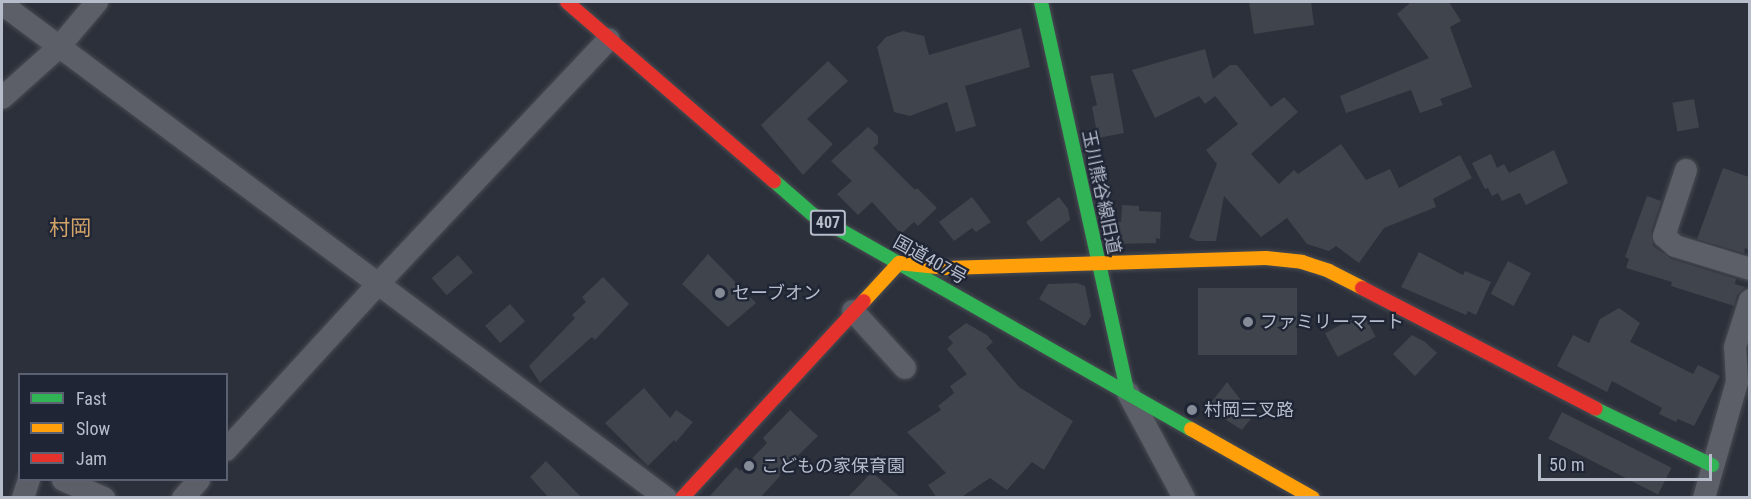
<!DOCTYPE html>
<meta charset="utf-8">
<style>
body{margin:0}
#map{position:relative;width:1751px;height:499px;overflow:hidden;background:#2c303a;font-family:"Roboto Condensed","Noto Sans JP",sans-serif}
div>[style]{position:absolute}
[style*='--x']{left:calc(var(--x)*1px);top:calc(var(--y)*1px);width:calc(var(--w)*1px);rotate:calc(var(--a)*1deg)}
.building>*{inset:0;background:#40444c;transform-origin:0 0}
.roads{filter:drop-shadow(0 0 2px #484b52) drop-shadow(0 0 2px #484b52)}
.street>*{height:22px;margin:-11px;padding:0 11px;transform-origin:11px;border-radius:11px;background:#5c5f68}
.fast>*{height:14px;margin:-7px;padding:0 7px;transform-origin:7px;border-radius:7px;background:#30b455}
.slow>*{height:14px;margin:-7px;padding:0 7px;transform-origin:7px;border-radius:7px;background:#ff9f0a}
.jam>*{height:14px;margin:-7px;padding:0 7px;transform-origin:7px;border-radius:7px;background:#e5322d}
.dots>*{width:16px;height:16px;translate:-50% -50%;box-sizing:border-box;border:3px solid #1f2535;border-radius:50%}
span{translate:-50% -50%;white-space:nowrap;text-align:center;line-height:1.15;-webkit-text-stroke:4.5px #1f2535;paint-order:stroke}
.shield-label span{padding:2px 4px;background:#1f2535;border:2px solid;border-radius:4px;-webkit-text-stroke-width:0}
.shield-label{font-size:16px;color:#b6bcca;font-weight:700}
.street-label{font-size:18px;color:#b6bcca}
.poi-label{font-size:18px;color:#b6bcca}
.left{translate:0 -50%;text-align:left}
.quarter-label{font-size:21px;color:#d4a368}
.frame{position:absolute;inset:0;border:3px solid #b6bcca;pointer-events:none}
.legend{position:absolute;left:18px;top:373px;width:210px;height:108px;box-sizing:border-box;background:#1f2535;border:2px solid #5b6171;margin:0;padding:8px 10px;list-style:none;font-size:18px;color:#b6bcca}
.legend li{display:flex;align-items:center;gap:12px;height:30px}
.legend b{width:30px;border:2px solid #5b6171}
.scale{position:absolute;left:1538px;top:454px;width:174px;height:27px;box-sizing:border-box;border:3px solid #b6bcca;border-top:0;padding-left:8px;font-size:18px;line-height:21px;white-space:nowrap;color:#b6bcca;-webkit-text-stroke:4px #1f2535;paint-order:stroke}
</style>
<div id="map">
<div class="building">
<i style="clip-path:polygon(1249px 2px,1311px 2px,1314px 25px,1254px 34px)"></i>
<i style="clip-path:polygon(1411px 2px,1449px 2px,1461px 21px,1450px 27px,1472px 87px,1440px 99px,1443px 105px,1420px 113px,1411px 90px,1346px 113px,1340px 96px,1429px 58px,1397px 14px)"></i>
<i style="clip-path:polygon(1021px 28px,1030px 67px,965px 86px,976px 126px,956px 132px,947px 102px,910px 116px,894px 112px,877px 47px,886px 37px,903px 31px,924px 36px,929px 55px)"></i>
<i style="clip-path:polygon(1205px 49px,1213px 79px,1230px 65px,1237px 65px,1271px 107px,1284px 97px,1298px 112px,1251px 154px,1279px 184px,1294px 170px,1298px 174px,1341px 144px,1366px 180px,1390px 169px,1399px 188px,1460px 155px,1472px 178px,1433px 199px,1436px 207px,1384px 228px,1359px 263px,1336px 246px,1329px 251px,1307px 244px,1287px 218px,1261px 237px,1224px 196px,1216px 241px,1197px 241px,1189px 237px,1217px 164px,1206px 150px,1238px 124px,1215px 96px,1205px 104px,1199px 96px,1155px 118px,1132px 70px)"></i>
<i style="clip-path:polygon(828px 61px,848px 81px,807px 119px,833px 144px,803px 175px,761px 125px)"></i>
<i style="clip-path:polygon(1113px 73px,1124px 133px,1098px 138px,1092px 107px,1097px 105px,1090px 76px)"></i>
<i style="left:1694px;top:99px;width:29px;height:22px;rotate:80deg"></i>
<i style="clip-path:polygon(868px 127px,878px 136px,878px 144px,873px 148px,915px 190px,917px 188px,937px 208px,918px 226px,914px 222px,901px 234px,872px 202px,858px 215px,837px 194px,852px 181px,831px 161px)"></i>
<i style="clip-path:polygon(1554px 150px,1568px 183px,1526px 205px,1520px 193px,1502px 201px,1498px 193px,1492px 196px,1488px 188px,1485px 189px,1472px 163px,1491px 154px,1497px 168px,1504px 164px,1509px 173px)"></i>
<i style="clip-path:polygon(1723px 168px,1749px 177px,1749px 250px,1745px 248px,1744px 253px,1697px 239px)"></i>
<i style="clip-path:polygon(1647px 196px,1661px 201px,1651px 232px,1653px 246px,1671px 259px,1736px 279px,1735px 284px,1745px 287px,1737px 295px,1734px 306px,1671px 286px,1672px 282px,1626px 268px,1629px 259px,1625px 257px)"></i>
<i style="clip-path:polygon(972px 197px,991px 222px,976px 232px,972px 228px,954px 241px,939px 222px)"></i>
<i style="clip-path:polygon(1059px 197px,1068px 209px,1070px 220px,1041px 242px,1026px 222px)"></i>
<i style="clip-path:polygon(1122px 205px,1139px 206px,1139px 211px,1161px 212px,1160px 239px,1156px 238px,1156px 243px,1114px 244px,1114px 222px,1121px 222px)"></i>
<i style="clip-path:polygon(1419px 252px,1463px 275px,1465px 271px,1491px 282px,1476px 315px,1468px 311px,1466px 315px,1401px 287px)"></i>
<i style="clip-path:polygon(708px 254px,756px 303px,728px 327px,682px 284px)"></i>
<i style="left:458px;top:255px;width:23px;height:35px;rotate:49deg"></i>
<i style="left:1508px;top:261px;width:26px;height:37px;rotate:28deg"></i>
<i style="clip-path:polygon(603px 277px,629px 304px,595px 340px,592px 337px,540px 383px,529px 366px,575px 318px,572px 315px,586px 302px,582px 297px)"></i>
<i style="clip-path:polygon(1077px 283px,1085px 286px,1091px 316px,1085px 326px,1039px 299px,1048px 284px)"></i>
<i style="left:1297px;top:288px;width:67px;height:99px;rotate:90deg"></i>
<i style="left:510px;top:304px;width:23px;height:33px;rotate:49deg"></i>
<i style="clip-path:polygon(1619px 308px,1640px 323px,1630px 342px,1693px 374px,1698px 365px,1720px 376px,1694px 426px,1678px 419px,1676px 422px,1659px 414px,1662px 408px,1612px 381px,1607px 392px,1557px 366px,1573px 335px,1589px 343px,1600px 319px)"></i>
<i style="left:1363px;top:313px;width:27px;height:43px;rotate:62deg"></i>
<i style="clip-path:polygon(966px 323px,987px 335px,993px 342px,986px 348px,1019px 387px,1073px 421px,1044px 470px,1032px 462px,1007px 490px,990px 478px,960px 498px,937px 498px,928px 485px,946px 473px,907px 432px,941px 410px,938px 406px,954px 393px,950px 386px,967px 374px,947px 349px,953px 343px,948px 337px)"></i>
<i style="clip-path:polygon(1412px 335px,1425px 342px,1437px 353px,1415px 376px,1393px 354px)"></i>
<i style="clip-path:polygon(1227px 382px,1253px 416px,1242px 430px,1207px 408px)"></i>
<i style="clip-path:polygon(644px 388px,670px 418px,676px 410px,693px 422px,676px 442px,674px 440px,648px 466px,605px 423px)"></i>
<i style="clip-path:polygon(790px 410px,818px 436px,779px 474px,780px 476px,760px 498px,708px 498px,736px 467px,740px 471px,767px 443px,763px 438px)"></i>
<i style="left:1562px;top:412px;width:123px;height:30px;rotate:27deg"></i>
<i style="clip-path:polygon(546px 461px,582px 498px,549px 498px,530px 477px)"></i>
<i style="clip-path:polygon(872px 472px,901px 498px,847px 498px)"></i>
</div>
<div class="roads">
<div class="street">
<i style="--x:2;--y:4;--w:828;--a:36.65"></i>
<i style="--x:2;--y:98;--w:76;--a:-41.8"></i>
<i style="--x:59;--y:47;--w:59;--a:-49.8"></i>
<i style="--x:1686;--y:170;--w:70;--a:108.4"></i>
<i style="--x:1664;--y:236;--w:15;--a:42"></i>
<i style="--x:1675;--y:246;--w:78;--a:17"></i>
<i style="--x:853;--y:311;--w:77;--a:47.6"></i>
<i style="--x:1128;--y:393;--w:119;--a:61.9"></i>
<i style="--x:226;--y:450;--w:226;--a:-47.5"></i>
<i style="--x:379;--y:283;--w:335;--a:-46.7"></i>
<i style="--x:63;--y:480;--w:45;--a:23.7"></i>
<i style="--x:23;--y:498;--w:19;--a:-72"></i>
<i style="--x:183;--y:498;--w:24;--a:-48"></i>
<i style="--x:1704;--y:498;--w:121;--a:-74.1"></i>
<i style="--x:1737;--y:382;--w:35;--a:-93"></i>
<i style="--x:1735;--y:347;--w:49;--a:-72.3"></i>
</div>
<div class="fast">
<i style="--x:1041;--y:2;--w:398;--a:77.5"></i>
<i style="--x:774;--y:181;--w:50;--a:41"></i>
<i style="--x:812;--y:214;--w:436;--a:29.6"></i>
<i style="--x:1596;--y:409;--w:129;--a:25.8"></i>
</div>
<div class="slow">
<i style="--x:864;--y:301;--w:52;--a:-47.4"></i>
<i style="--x:899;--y:263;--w:48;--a:5.9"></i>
<i style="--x:947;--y:268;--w:319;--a:-1.8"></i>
<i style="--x:1266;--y:258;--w:36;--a:6"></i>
<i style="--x:1302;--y:262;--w:28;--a:18"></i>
<i style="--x:1329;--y:271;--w:37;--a:27"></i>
<i style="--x:1191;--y:429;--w:140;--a:29.5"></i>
</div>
<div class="jam">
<i style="--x:567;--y:2;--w:274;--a:40.9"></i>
<i style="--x:1362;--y:288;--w:263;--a:27.3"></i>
<i style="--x:682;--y:498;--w:268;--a:-47.3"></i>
</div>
</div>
<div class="dots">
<i style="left:720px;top:293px;background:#868b98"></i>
<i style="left:1248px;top:322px;background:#868b98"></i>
<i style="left:1192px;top:410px;background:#868b98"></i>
<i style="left:749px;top:466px;background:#868b98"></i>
</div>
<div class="shield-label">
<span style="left:828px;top:223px">407</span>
</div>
<div class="street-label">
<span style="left:1101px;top:192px;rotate:78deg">玉川熊谷線旧道</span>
<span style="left:930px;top:260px;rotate:29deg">国道407号</span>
</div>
<div class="poi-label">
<span class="left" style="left:732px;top:293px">セーブオン</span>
<span class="left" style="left:1260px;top:322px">ファミリーマート</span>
<span class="left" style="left:1204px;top:410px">村岡三叉路</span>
<span class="left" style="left:761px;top:466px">こどもの家保育園</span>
</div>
<div class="quarter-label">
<span style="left:70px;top:228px">村岡</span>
</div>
<div class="frame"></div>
<ul class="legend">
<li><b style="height:8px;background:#30b455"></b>Fast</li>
<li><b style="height:8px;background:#ff9f0a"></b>Slow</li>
<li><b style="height:8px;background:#e5322d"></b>Jam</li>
</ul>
<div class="scale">50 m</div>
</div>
